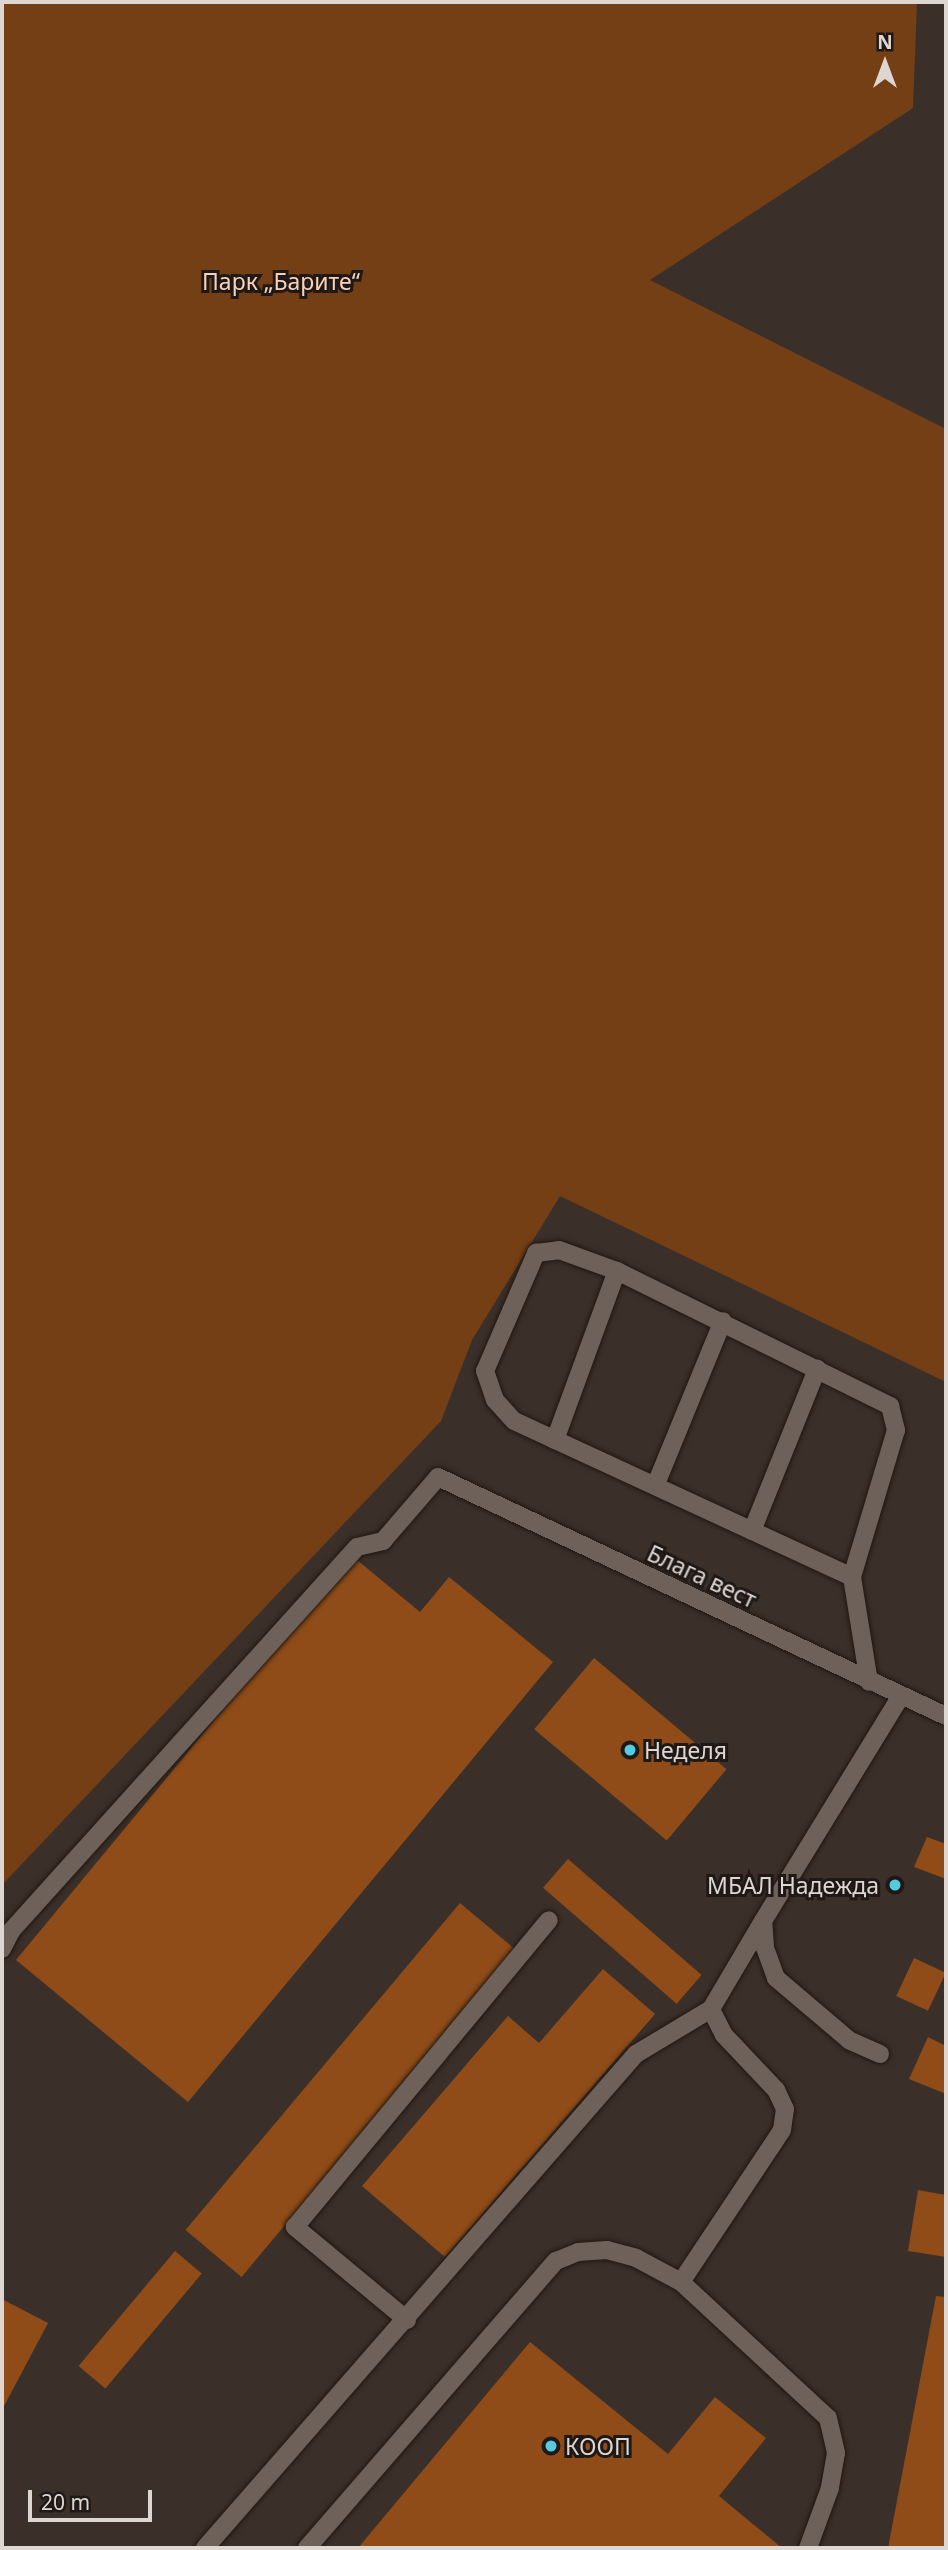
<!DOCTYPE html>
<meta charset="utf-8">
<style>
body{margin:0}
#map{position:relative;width:948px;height:2550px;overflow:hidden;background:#3b3029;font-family:"Noto Sans",sans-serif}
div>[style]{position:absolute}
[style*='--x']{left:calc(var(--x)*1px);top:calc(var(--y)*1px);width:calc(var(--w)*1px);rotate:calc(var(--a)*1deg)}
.green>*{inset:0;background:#753f15}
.building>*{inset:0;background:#8f4c18;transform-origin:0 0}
.roads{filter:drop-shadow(0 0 2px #211711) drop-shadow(0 0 2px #211711)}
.service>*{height:18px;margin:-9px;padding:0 9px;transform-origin:9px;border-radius:9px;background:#6e615a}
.minor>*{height:18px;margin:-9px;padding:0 9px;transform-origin:9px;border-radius:9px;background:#6e615a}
.dots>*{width:19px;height:19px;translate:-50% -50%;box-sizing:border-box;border:4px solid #1e1916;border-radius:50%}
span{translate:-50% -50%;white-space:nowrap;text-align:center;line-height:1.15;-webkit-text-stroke:6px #1e1916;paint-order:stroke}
.park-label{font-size:23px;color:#f8d1b8}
.street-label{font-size:23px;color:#ddd6d1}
.poi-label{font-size:23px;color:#ddd6d1}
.left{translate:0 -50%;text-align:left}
.right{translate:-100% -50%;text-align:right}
.frame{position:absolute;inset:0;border:4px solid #ddd6d1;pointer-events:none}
.north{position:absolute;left:850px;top:28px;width:70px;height:70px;-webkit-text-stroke:5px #1e1916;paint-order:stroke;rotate:0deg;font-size:19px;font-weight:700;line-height:28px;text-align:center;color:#ddd6d1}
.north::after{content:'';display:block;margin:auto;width:24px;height:32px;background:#ddd6d1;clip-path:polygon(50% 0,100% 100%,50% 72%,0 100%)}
.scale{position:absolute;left:28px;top:2490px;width:124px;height:32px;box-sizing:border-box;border:4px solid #ddd6d1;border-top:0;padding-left:9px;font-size:21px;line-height:24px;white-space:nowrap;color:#ddd6d1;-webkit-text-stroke:5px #1e1916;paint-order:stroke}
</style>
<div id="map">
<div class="green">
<i style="clip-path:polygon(2px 2px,917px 2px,913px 108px,650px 280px,946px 429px,946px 1382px,560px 1196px,472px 1340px,441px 1421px,2px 1885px)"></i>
</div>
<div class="building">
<i style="clip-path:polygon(351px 1555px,420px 1612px,449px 1577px,553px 1662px,188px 2102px,16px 1960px)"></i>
<i style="left:594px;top:1658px;width:173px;height:93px;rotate:40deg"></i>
<i style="clip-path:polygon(927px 1837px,946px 1844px,946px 1879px,914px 1867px)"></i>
<i style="left:568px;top:1859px;width:177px;height:38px;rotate:41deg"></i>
<i style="left:460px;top:1903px;width:73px;height:427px;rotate:40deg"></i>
<i style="left:914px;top:1958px;width:35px;height:42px;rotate:25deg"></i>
<i style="clip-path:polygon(603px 1969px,655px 2014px,445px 2257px,362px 2186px,508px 2016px,539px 2043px)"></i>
<i style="clip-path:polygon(928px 2037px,946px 2046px,946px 2094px,909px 2079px)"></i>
<i style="clip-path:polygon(918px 2190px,946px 2195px,946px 2257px,908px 2251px)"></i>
<i style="left:175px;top:2251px;width:35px;height:150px;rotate:40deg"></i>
<i style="clip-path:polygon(936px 2296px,946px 2297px,946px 2548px,888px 2548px)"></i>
<i style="clip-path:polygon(2px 2299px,48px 2323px,2px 2410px)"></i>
<i style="clip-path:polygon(530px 2342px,668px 2454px,715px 2397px,766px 2438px,719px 2496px,782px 2548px,358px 2548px)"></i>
</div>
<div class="roads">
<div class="service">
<i style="--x:555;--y:1440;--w:180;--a:-69.9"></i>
<i style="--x:656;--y:1484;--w:176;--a:-67.7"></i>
<i style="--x:752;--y:1531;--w:175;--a:-68.1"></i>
<i style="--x:852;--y:1577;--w:372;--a:-155.2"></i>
<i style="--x:514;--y:1421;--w:28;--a:-132"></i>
<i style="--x:495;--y:1400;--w:31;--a:-109"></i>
<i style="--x:485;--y:1371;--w:129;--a:-66.6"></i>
<i style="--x:536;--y:1253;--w:23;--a:-7"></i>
<i style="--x:559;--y:1250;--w:62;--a:19.9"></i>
<i style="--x:617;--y:1271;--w:305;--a:26.3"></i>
<i style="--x:890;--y:1406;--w:25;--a:76"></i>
<i style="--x:896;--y:1430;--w:153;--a:106.7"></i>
<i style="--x:852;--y:1577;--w:106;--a:80.8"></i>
<i style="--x:2;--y:1949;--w:20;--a:-63"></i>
<i style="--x:11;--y:1931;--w:517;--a:-47.98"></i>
<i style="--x:357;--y:1547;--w:27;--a:-13"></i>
<i style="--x:383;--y:1541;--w:84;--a:-49.3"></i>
<i style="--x:880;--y:2054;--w:34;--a:-156"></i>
<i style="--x:849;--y:2040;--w:96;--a:-139.7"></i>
<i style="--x:776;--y:1978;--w:33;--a:-110"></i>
<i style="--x:765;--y:1947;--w:26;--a:-94"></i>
<i style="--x:763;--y:1921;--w:263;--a:-58.5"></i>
<i style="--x:681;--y:2282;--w:182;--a:-56.4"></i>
<i style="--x:782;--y:2130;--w:21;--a:-82"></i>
<i style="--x:785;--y:2109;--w:21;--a:-115"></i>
<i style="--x:776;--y:2090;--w:76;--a:-133.4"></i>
<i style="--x:724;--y:2035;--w:29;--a:-117"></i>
<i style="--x:407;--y:2320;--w:146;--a:-140.3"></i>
<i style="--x:295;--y:2227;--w:398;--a:-50.4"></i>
<i style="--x:205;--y:2548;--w:656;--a:-48.9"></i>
<i style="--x:636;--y:2054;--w:87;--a:-31"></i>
<i style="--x:711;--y:2009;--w:102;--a:-59.4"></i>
<i style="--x:307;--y:2548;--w:380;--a:-49.1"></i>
<i style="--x:556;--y:2261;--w:24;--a:-22"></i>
<i style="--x:578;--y:2252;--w:29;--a:-4"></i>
<i style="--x:607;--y:2250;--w:30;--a:15"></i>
<i style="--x:636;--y:2258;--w:51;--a:28.1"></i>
<i style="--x:681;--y:2282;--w:200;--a:42.8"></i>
<i style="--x:828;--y:2418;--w:36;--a:77"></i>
<i style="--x:836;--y:2453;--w:36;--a:100"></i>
<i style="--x:830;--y:2488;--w:64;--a:110.1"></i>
</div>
<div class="minor">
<i style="--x:438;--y:1477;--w:561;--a:25.2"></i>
</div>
</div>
<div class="dots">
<i style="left:630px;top:1750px;background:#55cae0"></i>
<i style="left:895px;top:1885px;background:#55cae0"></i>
<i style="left:551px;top:2446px;background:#55cae0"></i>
</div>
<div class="park-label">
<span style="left:281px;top:281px">Парк „Барите“</span>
</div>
<div class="street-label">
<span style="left:702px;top:1576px;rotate:25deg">Блага вест</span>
</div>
<div class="poi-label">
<span class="left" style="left:644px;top:1750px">Неделя</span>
<span class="right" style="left:879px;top:1885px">МБАЛ Надежда</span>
<span class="left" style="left:565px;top:2446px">КООП</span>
</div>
<div class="frame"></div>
<div class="north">N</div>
<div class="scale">20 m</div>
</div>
